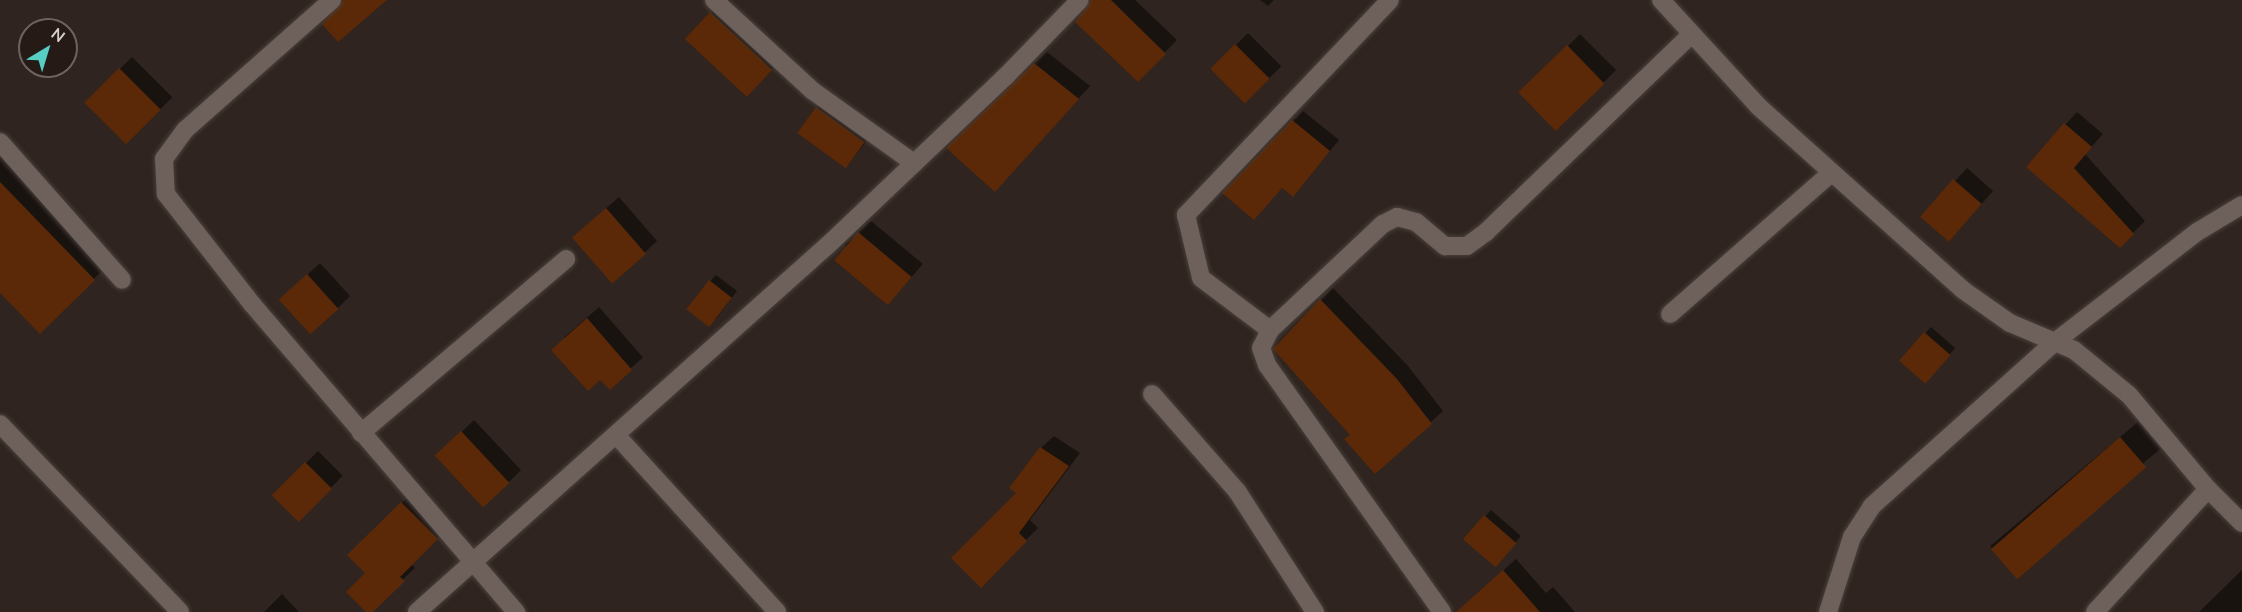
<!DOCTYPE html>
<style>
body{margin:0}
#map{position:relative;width:2242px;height:612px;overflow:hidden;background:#2f241f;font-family:"Nunito Sans",sans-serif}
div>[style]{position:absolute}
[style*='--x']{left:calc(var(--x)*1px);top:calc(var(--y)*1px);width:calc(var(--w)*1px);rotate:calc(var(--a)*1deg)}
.shadow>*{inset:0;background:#0007;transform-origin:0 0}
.building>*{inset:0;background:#5b2907;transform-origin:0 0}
.roads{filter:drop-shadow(0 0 2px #49403c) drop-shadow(0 0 2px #49403c)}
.street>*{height:18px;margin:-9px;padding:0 9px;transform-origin:9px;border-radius:9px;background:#6e605b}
.secondary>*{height:18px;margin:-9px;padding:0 9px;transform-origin:9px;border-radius:9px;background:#6e605b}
span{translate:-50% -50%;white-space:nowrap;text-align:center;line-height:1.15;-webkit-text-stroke:4.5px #251a16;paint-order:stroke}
.north{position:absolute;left:18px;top:18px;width:60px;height:60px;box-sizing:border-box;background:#251a16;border:2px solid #6d6360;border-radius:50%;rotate:38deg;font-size:16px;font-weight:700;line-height:24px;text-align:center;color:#d9d1ce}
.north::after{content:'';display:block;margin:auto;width:21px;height:27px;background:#56cec3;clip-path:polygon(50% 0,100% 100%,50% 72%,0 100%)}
</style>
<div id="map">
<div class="shadow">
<i style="clip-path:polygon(1091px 0,1135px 0,1177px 40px,1138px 80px)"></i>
<i style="clip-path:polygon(1260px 0,1274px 0,1268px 6px)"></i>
<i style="left:717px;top:7px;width:82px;height:45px;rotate:43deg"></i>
<i style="left:1248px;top:33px;width:47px;height:50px;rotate:45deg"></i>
<i style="left:1580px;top:34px;width:51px;height:83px;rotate:45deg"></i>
<i style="clip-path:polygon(1047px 52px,1090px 86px,1007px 178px,949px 148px)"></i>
<i style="left:132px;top:57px;width:57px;height:65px;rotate:45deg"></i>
<i style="clip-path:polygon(829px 96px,876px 129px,846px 167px,817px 108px)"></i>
<i style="clip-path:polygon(1303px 111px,1339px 140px,1303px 184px,1293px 121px)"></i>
<i style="clip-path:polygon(2077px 112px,2103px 134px,2085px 154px,2145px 221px,2120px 246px,2028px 166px)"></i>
<i style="clip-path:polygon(0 154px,109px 264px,40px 332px,0 291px)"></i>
<i style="clip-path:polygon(1967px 168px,1993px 191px,1950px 240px,1955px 181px)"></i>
<i style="clip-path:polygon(619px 197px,657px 241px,613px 282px,586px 226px)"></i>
<i style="clip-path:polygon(871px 221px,923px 264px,889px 302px,845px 245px)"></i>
<i style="clip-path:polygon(320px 263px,350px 296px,338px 308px,293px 288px)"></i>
<i style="clip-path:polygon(716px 275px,737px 291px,716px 319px,710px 281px)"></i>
<i style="clip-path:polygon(1333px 288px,1408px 366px,1443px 411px,1375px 472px,1351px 435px,1275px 349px)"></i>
<i style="left:599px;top:307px;width:67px;height:46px;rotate:49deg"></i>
<i style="left:1931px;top:327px;width:32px;height:45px;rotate:41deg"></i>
<i style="clip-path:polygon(474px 420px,521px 470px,509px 482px,449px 444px)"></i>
<i style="left:2138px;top:422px;width:35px;height:193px;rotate:50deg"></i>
<i style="clip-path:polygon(1054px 436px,1080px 453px,1030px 520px,1038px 528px,981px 585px,1041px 448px)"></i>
<i style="left:318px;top:451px;width:35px;height:63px;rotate:45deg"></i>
<i style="clip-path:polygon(414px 491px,449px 526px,411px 564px,415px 568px,368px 612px,367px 573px,349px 555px)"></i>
<i style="clip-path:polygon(1491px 510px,1521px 536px,1501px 559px,1465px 539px)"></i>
<i style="clip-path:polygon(1516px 559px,1546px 593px,1553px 587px,1575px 612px,1470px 612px,1477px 594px)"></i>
<i style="clip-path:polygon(2242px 570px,2242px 612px,2199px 612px)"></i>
<i style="clip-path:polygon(282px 594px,299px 612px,264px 612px)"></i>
</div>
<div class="building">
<i style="clip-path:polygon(343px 0,387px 0,338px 42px,322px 24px)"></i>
<i style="clip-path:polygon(1091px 0,1111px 0,1166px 54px,1138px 82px,1075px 22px)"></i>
<i style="left:710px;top:12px;width:85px;height:37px;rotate:43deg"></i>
<i style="left:1235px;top:44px;width:49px;height:35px;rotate:45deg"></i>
<i style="left:1567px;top:45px;width:54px;height:68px;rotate:46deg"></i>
<i style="clip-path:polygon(1034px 63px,1079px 99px,995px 192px,946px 148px)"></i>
<i style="left:119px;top:68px;width:59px;height:49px;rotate:45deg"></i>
<i style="left:816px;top:107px;width:60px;height:32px;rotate:36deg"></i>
<i style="clip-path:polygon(1292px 120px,1330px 151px,1293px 197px,1282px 188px,1254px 220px,1222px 193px)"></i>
<i style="clip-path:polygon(2064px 123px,2092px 147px,2074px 168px,2134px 234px,2120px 248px,2026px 167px)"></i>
<i style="left:1953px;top:179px;width:38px;height:50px;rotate:41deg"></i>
<i style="clip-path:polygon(0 182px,95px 280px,40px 334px,0 293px)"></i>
<i style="left:606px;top:208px;width:61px;height:45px;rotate:49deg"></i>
<i style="left:858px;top:232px;width:70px;height:37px;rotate:40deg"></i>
<i style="left:307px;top:274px;width:47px;height:38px;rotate:48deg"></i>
<i style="left:709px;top:280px;width:29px;height:37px;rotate:38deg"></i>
<i style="clip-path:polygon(1320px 299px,1397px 379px,1432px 424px,1375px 474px,1344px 439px,1350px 435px,1273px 349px)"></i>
<i style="clip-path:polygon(587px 318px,632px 370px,610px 390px,600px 380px,588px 391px,551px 350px)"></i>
<i style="left:1924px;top:332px;width:35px;height:38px;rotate:41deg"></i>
<i style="left:461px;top:431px;width:71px;height:36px;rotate:47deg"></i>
<i style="left:2120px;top:437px;width:40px;height:171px;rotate:49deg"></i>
<i style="clip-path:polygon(1040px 447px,1069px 466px,1019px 533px,1027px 541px,981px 588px,951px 558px,1016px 493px,1009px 488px)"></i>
<i style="left:305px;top:462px;width:38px;height:47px;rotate:45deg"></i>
<i style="clip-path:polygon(401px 502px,438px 539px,400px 577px,405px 581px,373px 612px,366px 612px,346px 592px,365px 573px,347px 555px)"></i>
<i style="left:1484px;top:515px;width:43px;height:32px;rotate:41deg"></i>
<i style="clip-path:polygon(1503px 570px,1540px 612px,1456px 612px)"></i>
</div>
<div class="roads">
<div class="street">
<i style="--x:332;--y:0;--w:196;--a:138.5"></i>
<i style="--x:185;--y:130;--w:36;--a:126"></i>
<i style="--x:164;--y:159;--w:35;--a:87"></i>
<i style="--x:166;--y:194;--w:140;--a:52"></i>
<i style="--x:252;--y:304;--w:406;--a:49.4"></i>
<i style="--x:714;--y:0;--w:134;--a:42.6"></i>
<i style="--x:813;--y:91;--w:124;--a:35.5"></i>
<i style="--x:0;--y:142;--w:184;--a:48.5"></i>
<i style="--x:1670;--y:314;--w:214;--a:-41.2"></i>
<i style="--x:1270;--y:330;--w:86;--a:-143"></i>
<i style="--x:1201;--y:278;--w:65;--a:-103.4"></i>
<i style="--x:1186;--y:215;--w:296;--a:-46.5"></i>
<i style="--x:1152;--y:394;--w:129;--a:48.8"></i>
<i style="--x:1237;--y:491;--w:144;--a:57.2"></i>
<i style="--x:0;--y:424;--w:260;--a:46.2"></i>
<i style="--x:361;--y:433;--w:269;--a:-40.3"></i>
<i style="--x:617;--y:436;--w:238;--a:47.7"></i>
<i style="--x:417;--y:612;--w:552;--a:-41.77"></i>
<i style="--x:829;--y:244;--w:243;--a:-43.5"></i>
<i style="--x:1005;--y:77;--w:107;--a:-45.8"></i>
<i style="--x:1442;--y:612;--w:303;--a:-125.3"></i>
<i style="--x:1267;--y:365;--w:18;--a:-109"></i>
<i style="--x:1261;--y:348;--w:20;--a:-63"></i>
<i style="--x:1270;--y:330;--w:155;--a:-43.2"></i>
<i style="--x:1383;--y:224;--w:16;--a:-27"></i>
<i style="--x:1397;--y:217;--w:20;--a:15"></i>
<i style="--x:1416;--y:222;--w:38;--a:40"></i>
<i style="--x:1445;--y:246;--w:22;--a:0"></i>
<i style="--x:1467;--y:246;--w:24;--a:-36"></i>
<i style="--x:1486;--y:232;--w:284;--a:-43.9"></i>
<i style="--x:1828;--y:612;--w:79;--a:-72.3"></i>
<i style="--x:1852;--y:537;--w:37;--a:-57"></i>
<i style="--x:1872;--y:506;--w:247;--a:-41.9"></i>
<i style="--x:2056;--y:341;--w:178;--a:-37.7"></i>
<i style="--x:2197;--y:232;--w:52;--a:-31"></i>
<i style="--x:2095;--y:612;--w:167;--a:-47.4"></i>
</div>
<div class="secondary">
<i style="--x:1661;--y:0;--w:144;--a:47.5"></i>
<i style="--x:1758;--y:106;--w:275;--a:41.9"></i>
<i style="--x:1963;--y:290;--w:57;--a:35.1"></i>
<i style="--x:2010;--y:323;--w:69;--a:22.9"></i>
<i style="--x:2074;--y:350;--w:71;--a:39.3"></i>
<i style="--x:2129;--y:395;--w:123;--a:50"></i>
<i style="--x:2208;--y:489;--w:48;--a:45"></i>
</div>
</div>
<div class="north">N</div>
</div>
